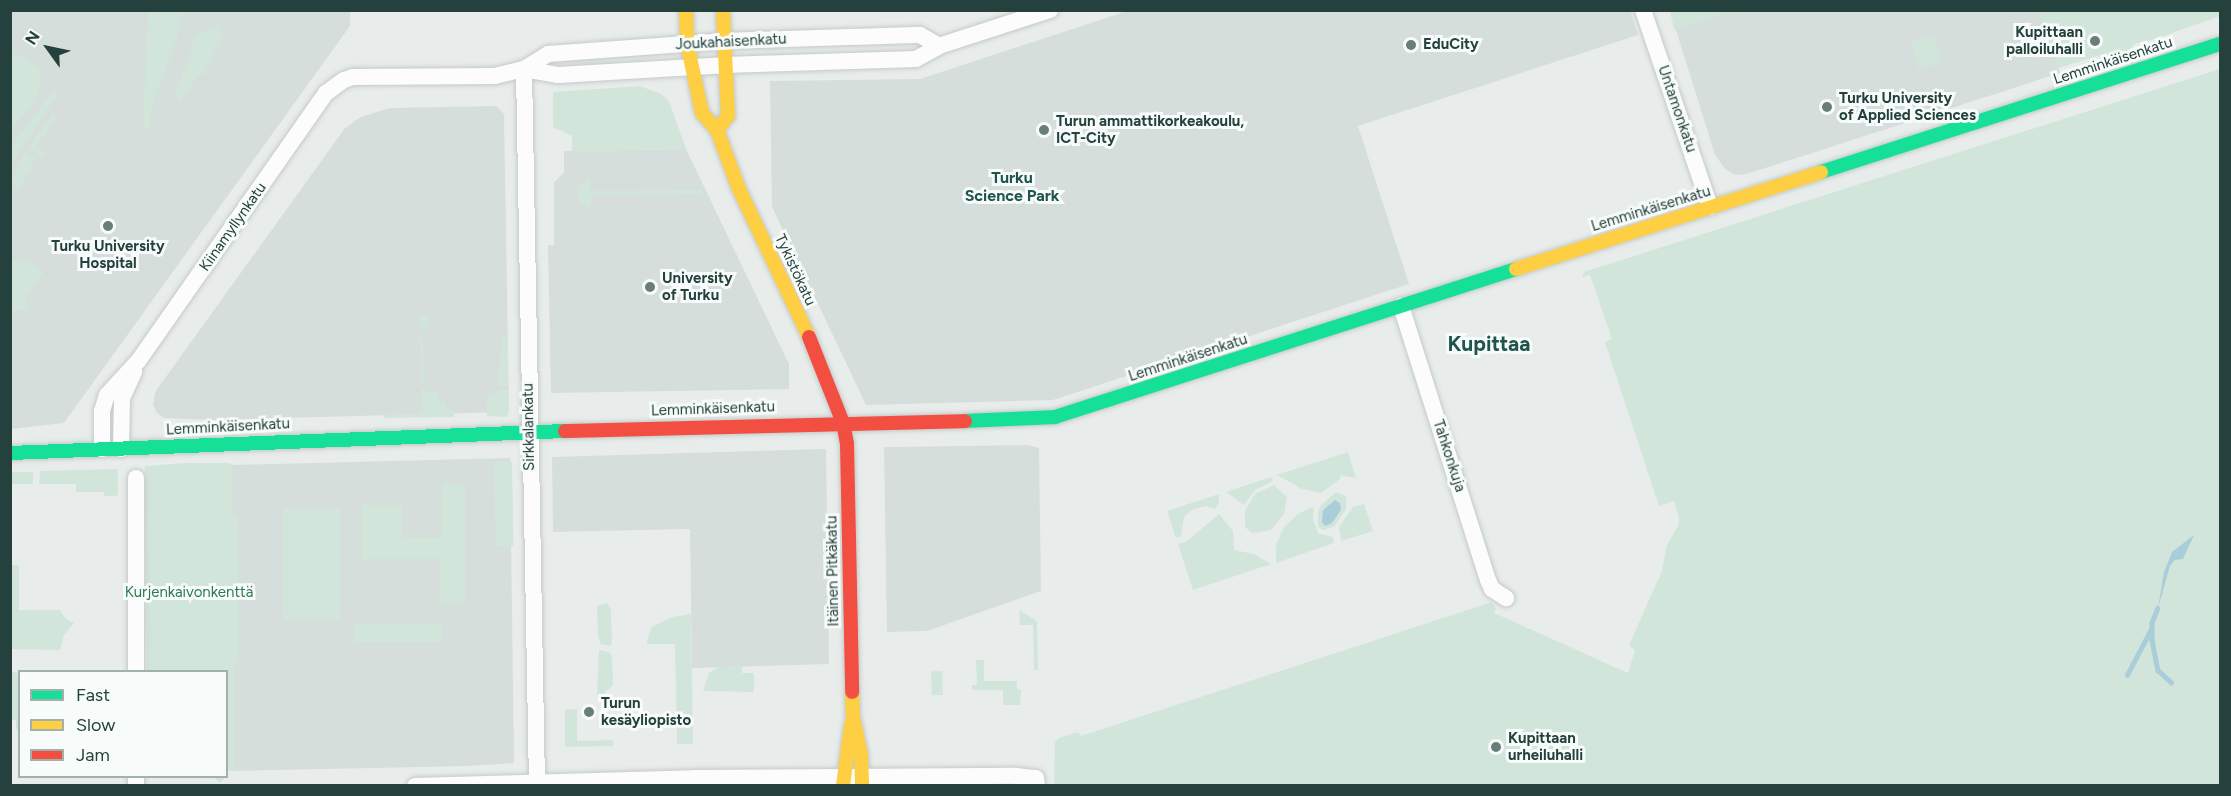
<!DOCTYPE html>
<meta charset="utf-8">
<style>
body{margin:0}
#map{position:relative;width:2231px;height:796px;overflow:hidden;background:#e8edeb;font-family:Figtree,sans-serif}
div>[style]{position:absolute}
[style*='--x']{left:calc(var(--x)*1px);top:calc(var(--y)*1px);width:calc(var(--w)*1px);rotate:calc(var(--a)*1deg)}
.built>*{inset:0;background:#d6dedb}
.green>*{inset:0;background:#d1e5da;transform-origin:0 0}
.water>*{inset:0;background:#a9ceda}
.stream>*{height:4.5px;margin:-2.25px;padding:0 2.25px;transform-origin:2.25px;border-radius:2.25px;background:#a9ceda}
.roads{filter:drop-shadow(0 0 2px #c5cac8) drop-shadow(0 0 2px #c5cac8)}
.street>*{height:16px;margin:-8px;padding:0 8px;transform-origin:8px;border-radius:8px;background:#fcfcfc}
.fast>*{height:14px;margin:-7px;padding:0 7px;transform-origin:7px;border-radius:7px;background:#16e098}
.slow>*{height:14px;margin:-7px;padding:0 7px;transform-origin:7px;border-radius:7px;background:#ffcf43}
.jam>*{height:14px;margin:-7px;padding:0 7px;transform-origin:7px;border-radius:7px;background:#f24e42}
.dots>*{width:16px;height:16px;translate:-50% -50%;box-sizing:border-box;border:3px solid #f7fbf9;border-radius:50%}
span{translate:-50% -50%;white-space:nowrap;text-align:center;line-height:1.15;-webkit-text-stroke:6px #f7fbf9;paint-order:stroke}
.poi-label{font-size:15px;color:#24413d;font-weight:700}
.right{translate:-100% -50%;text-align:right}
.left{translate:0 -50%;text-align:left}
.street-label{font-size:15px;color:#24413d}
.park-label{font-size:15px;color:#2e7954}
.neighbourhood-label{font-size:16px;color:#20544e;font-weight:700}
.district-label{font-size:21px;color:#20544e;font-weight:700}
.frame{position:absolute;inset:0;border:12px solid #24413d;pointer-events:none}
.legend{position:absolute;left:18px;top:670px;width:210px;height:108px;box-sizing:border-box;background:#f7fbf9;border:2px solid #a3b1ae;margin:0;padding:8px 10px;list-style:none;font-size:18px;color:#24413d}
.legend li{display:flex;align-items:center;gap:12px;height:30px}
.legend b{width:30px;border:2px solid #a3b1ae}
.north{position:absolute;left:18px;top:18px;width:60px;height:60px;-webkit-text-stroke:4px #f7fbf9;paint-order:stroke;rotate:303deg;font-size:16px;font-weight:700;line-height:24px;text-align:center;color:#24413d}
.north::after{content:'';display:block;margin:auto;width:21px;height:27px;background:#24413d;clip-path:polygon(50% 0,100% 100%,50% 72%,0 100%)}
</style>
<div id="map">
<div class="built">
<i style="clip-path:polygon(1130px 10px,1630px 10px,1638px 35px,1358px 126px,1409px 284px,1053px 400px,866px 405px,772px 207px,770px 81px,920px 79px)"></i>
<i style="clip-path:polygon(10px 11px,350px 11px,350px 26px,64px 423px,11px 429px)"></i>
<i style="clip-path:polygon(1670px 11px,2039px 11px,2060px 73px,1747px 174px,1735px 175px,1725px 169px,1715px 155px)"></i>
<i style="clip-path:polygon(496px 106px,504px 114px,509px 412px,210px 420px,164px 418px,157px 413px,153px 405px,155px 392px,345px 128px,361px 117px,390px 108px)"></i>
<i style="clip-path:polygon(686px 149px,789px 364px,789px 389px,551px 393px,548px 245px,554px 245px,554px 182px,564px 173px,564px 151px)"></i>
<i style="clip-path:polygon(1028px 445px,1039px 448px,1041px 591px,927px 631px,887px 632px,884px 447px)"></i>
<i style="clip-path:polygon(826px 449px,829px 664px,692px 668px,690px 529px,553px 532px,552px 457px)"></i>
<i style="clip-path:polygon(510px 458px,514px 763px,469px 766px,230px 771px,231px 465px)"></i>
</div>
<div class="green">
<i style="clip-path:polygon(1670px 10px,1734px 10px,1734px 11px,1674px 30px)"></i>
<i style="clip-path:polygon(2220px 10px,2220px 16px,2155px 39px,2134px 44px,2130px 50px,2103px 59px,2097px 56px,2058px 68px,2039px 11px)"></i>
<i style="clip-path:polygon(148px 11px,183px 11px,176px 42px,153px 102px,148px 131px,143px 127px)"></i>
<i style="clip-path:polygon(223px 23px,219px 32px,224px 35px,205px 72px,203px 75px,199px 74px,181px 101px,174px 94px,190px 58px,194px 36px)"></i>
<i style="left:1934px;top:35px;width:28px;height:25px;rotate:72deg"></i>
<i style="clip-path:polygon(11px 53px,28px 60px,38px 68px,41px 76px,41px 85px,33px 104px,11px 129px)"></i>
<i style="clip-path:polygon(2220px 69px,2220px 785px,1054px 786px,1055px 742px,1059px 738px,1078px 732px,1081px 736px,1492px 602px,1496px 609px,1494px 613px,1628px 673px,1635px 650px,1629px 645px,1662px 571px,1667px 545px,1679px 524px,1679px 518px,1674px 501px,1659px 506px,1605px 342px,1612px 339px,1590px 275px,1582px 277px,1584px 272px)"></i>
<i style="clip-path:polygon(640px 86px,661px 94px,669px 101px,686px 149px,572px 151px,572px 136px,553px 127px,553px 92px)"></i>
<i style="clip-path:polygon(53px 91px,58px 94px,11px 165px,11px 147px)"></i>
<i style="clip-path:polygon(53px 114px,57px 117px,36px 146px,46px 153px,42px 158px,28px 148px)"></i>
<i style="clip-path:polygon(25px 152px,35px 158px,30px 165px,32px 169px,16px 192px,12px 176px)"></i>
<i style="clip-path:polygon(588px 179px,591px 179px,591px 191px,704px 190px,701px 194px,591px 196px,591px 207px,586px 207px,580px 202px,577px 191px,581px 183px)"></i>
<i style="clip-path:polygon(11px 260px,29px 261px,44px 272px,27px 296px,27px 310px,11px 310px)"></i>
<i style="clip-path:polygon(420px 315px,429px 315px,428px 326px,421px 328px,425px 374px,424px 381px,421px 382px)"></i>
<i style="clip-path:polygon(502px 336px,508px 336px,508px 386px,501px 387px,498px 383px)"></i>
<i style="clip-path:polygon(421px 389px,425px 389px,426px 394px,437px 390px,439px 402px,446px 402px,446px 411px,454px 411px,454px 417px,384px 418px,384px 415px,421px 414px)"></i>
<i style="clip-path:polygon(508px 390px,508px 415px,505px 417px,487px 416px,487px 394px,497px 395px,498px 391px)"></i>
<i style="clip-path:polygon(1348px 452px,1356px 478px,1340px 475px,1340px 479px,1321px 493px,1302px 489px,1277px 475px)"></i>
<i style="left:512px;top:461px;width:85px;height:18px;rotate:89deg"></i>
<i style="clip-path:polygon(186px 463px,230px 463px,231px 465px,232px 515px,238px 516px,239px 662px,235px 662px,235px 770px,227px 771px,226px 672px,147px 671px,145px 466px)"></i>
<i style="clip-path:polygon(118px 469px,118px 495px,114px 496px,105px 496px,103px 492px,76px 492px,76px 484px,39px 484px,40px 471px)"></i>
<i style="clip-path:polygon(11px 472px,33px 472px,33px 484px,13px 484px,11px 488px)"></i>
<i style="clip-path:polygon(1271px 477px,1273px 481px,1255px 490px,1244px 505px,1226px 492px)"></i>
<i style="clip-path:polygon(442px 484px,465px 484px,465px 605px,440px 605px,440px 559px,361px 559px,362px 505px,402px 505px,403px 538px,441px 538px)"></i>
<i style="clip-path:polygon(1274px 485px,1287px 497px,1284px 514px,1271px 530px,1252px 533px,1245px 527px,1245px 511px,1255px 494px)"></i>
<i style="clip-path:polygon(1336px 492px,1346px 496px,1346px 509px,1334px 527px,1322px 530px,1318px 526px,1318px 512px,1321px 505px)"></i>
<i style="clip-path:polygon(1219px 494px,1219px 502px,1215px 509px,1206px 506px,1191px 510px,1184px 517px,1181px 536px,1176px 538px,1167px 511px)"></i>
<i style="clip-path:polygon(1364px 504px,1373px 531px,1341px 541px,1339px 527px,1353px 507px)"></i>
<i style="clip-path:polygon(1310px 508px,1314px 508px,1313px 519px,1318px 533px,1333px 537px,1334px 543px,1276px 563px,1276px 545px,1284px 527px,1298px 514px)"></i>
<i style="left:283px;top:509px;width:57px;height:110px"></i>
<i style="clip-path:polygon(1219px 514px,1233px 531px,1234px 550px,1254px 554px,1271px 564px,1193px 590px,1178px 544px,1186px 542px)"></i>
<i style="clip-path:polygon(10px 546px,12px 565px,19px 565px,19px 610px,60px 610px,65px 618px,74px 623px,64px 635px,60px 650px,11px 649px)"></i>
<i style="clip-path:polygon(607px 603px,611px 610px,612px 643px,610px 646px,601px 644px,598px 635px,597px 606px)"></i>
<i style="clip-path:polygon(1019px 610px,1037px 621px,1038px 670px,1034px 670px,1033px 625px,1020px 625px)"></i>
<i style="clip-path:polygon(691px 614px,693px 744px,677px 744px,675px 644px,647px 644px,648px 637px,652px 627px,672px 617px)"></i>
<i style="left:443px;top:624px;width:18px;height:89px;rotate:90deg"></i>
<i style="clip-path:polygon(599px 650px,609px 652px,612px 656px,613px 685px,602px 695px,597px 695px)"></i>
<i style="clip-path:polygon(976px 660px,984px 660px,984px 681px,1017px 681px,1017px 689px,1021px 690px,1020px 705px,1003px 705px,1003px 690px,972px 690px,972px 685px,977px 685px)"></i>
<i style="clip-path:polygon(718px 667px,742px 667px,742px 673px,754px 673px,754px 692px,703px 691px,709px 673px)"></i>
<i style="left:942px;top:671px;width:24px;height:11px;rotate:88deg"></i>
<i style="clip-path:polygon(11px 672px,19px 673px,19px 729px,16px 729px,16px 720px,11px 720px)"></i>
<i style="clip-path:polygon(577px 709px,577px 741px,613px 740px,613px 746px,565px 747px,565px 710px)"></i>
<i style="left:224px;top:778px;width:6px;height:55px;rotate:129deg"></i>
</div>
<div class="water">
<i style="clip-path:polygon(1335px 500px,1340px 503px,1341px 510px,1332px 523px,1325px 526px,1322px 522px,1323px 510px)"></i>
<i style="clip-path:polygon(2194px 535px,2183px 559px,2175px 560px,2170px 566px,2158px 608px,2164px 572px,2172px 552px)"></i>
</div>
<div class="stream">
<i style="--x:2158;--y:608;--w:16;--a:112"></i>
<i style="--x:2152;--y:623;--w:17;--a:90"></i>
<i style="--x:2152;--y:640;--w:31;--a:79"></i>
<i style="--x:2158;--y:670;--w:18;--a:43"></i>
<i style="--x:2127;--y:675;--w:50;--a:-62.4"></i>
</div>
<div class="roads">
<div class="street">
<i style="--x:1643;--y:10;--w:208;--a:71.2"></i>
<i style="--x:524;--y:69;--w:717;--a:88.96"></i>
<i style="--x:524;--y:69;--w:35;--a:10"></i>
<i style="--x:558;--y:75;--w:166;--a:-3.4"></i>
<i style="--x:724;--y:65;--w:192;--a:-1.8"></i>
<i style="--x:916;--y:59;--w:26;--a:-29"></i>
<i style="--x:939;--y:46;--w:117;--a:-18"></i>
<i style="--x:1401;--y:306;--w:287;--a:72.4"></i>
<i style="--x:1488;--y:580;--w:10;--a:66"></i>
<i style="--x:1492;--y:589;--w:17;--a:33"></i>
<i style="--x:102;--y:449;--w:38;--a:-90"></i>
<i style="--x:102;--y:411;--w:17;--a:-73"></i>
<i style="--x:107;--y:395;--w:47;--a:-47.6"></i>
<i style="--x:139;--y:360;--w:326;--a:-55"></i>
<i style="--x:326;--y:93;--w:22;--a:-36"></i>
<i style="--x:344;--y:80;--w:9;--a:-18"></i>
<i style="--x:353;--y:77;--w:142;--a:-0.4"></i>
<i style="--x:495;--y:76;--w:30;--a:-14"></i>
<i style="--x:524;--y:69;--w:28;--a:-32"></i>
<i style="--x:548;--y:54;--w:176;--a:-4.2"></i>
<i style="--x:724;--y:41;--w:196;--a:-1.8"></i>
<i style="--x:920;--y:35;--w:22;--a:30"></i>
<i style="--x:121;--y:449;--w:51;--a:-88.9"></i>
<i style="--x:122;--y:398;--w:29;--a:-65"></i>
<i style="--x:136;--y:478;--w:194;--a:90"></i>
<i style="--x:136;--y:786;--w:10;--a:-90"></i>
<i style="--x:415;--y:786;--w:279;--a:-1.6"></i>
<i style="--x:694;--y:778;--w:322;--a:-0.4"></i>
<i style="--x:1016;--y:776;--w:20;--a:6"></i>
<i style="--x:1036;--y:778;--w:8;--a:83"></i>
</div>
<div class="fast">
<i style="--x:1821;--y:172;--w:419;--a:-17.8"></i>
<i style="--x:965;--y:421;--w:90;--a:-2.5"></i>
<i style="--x:1055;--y:417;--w:484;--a:-17.8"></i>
<i style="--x:10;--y:453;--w:555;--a:-2.27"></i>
</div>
<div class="slow">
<i style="--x:686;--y:10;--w:33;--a:88"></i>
<i style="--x:687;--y:43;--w:72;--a:77.9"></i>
<i style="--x:702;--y:113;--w:23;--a:49"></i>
<i style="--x:717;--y:130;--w:63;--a:69.6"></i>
<i style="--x:739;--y:189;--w:164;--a:64.7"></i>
<i style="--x:717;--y:130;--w:18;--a:-52"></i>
<i style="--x:728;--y:116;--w:106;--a:-92.7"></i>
<i style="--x:1516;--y:269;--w:320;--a:-17.6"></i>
<i style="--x:852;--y:692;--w:25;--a:88"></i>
<i style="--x:853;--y:717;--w:38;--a:78"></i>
<i style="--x:861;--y:754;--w:32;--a:88"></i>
<i style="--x:843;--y:786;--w:62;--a:-82.5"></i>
</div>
<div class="jam">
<i style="--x:809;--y:337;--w:92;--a:68.4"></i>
<i style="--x:843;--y:423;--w:21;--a:79"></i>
<i style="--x:847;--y:444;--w:248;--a:88.8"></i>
<i style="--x:565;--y:431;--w:400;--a:-1.4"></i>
</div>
</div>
<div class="dots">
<i style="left:2095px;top:41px;background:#697d7a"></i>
<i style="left:1411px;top:45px;background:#697d7a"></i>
<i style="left:1827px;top:107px;background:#697d7a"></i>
<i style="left:1044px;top:130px;background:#697d7a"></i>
<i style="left:108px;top:226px;background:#697d7a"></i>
<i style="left:650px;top:287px;background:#697d7a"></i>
<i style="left:589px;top:712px;background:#697d7a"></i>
<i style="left:1496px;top:747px;background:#697d7a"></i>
</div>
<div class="poi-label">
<span class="right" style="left:2083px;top:41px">Kupittaan<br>palloiluhalli</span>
<span class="left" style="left:1423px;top:45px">EduCity</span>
<span class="left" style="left:1839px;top:107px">Turku University<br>of Applied Sciences</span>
<span class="left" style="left:1056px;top:130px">Turun ammattikorkeakoulu,<br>ICT-City</span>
<span style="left:108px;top:255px">Turku University<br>Hospital</span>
<span class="left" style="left:662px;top:287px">University<br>of Turku</span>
<span class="left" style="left:601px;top:712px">Turun<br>kesäyliopisto</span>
<span class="left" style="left:1508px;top:747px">Kupittaan<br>urheiluhalli</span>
</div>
<div class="street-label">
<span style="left:731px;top:42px;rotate:-3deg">Joukahaisenkatu</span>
<span style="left:2113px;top:61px;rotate:-18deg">Lemminkäisenkatu</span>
<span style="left:1677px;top:109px;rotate:71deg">Untamonkatu</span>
<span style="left:1651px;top:209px;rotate:-17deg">Lemminkäisenkatu</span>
<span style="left:233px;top:227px;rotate:-55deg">Kiinamyllynkatu</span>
<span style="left:795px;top:270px;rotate:65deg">Tykistökatu</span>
<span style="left:1188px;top:358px;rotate:-18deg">Lemminkäisenkatu</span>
<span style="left:713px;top:409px;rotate:-2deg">Lemminkäisenkatu</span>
<span style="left:228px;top:427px;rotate:-3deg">Lemminkäisenkatu</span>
<span style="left:529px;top:427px;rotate:-91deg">Sirkkalankatu</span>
<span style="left:1449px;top:456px;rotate:72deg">Tahkonkuja</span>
<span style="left:833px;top:571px;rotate:-91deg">Itäinen Pitkäkatu</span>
</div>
<div class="park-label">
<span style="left:189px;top:593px">Kurjenkaivonkenttä</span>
</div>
<div class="neighbourhood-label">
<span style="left:1012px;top:187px">Turku<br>Science Park</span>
</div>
<div class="district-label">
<span style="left:1489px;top:344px">Kupittaa</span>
</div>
<div class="frame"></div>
<ul class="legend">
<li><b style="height:8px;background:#16e098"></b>Fast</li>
<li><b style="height:8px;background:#ffcf43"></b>Slow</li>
<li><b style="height:8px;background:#f24e42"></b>Jam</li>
</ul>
<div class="north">N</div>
</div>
